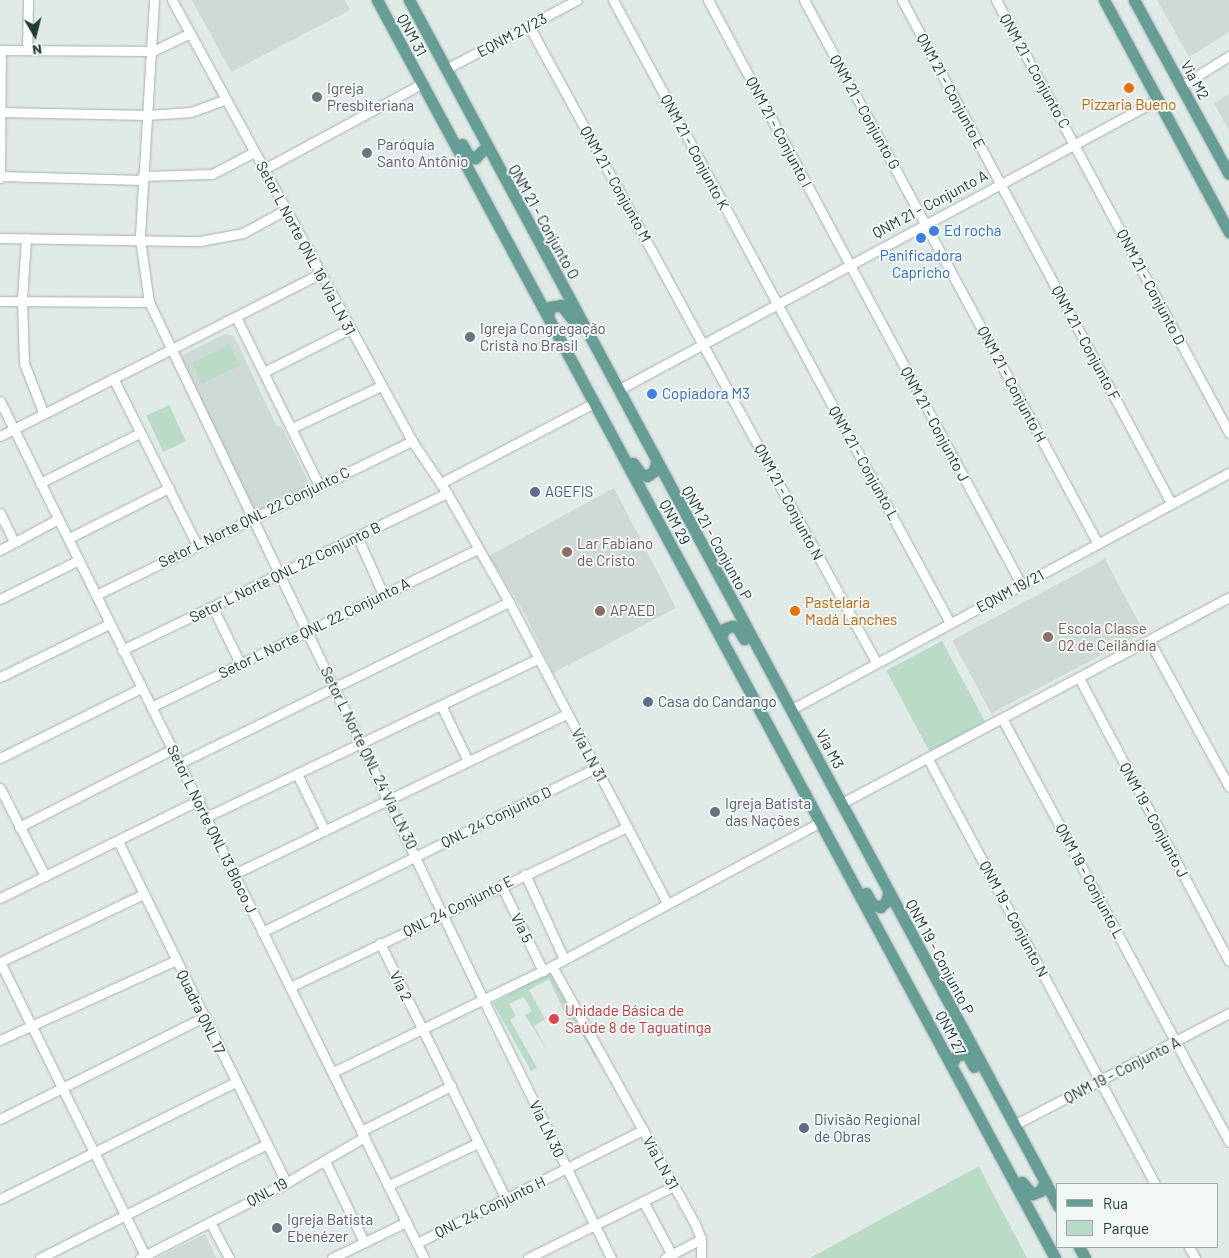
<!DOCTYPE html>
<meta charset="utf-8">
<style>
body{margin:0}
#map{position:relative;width:1229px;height:1258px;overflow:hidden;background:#e0eae7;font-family:Barlow,sans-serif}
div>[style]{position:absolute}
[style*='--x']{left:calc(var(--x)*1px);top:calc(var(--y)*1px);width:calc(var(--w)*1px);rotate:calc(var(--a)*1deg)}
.built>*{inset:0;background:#cedad6;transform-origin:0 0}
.green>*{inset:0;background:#badbc6;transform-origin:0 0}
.roads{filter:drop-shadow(0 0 1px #a3b2ae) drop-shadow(0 0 1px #a3b2ae)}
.minor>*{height:9px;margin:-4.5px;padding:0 4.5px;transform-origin:4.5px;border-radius:4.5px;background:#fff}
.major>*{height:11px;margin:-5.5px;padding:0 5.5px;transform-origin:5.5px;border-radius:5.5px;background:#669e96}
.dots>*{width:14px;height:14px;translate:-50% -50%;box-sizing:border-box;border:2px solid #f0f7f5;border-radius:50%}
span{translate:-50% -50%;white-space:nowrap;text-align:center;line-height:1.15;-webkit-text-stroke:4px #f0f7f5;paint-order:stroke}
.street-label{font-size:15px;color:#223a36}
.worship-label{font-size:15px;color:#5b616d}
.left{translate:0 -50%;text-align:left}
.food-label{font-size:15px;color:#c56008}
.shop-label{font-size:15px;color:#366cbe}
.service-label{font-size:15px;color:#4e5e75}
.education-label{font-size:15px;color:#785e54}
.health-label{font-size:15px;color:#be3a42}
.legend{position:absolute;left:1056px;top:1183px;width:162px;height:65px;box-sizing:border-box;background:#f0f7f5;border:1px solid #9eaba9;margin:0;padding:6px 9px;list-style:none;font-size:15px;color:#223a36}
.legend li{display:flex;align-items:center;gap:10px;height:25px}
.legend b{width:25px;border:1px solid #9eaba9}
.north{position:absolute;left:10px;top:10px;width:50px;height:50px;-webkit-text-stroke:4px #f0f7f5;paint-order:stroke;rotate:172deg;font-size:14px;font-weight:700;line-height:20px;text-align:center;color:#223a36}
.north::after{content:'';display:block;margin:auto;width:18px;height:22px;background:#223a36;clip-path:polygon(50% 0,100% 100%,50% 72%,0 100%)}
</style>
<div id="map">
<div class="built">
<i style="clip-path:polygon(192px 0,345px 0,350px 10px,231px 72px)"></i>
<i style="clip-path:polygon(1157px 0,1229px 0,1229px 32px,1189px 57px)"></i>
<i style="clip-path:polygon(1229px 94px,1229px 131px,1214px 103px)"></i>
<i style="clip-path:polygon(225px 334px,234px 336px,276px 425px,282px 427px,308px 481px,306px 488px,260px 511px,250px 507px,181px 363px,183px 355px)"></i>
<i style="clip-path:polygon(614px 488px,676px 608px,553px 673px,525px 614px,489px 556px)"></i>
<i style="left:1105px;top:559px;width:83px;height:173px;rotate:62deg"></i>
<i style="clip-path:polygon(205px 1234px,216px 1258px,157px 1258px)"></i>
</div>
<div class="green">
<i style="left:230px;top:345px;width:23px;height:42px;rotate:65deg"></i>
<i style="left:169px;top:405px;width:40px;height:25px;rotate:65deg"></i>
<i style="left:942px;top:641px;width:93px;height:63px;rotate:62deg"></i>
<i style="clip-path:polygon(553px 970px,600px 1054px,595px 1057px,581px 1032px,575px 1035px,549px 979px,529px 990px,545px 1019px,534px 1026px,547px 1050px,525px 1015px,532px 1011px,524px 997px,509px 1004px,516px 1016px,510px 1020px,537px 1068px,531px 1071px,493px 1003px)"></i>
<i style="clip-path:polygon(979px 1167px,1027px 1258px,810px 1258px,972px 1170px)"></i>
</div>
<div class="roads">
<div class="minor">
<i style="--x:154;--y:0;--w:239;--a:93.4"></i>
<i style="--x:140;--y:239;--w:64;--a:81.9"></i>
<i style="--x:149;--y:302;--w:773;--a:64.4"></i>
<i style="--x:483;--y:999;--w:289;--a:63.7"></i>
<i style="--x:172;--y:0;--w:502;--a:61.44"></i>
<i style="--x:412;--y:441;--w:63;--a:56.1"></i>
<i style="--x:447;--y:493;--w:125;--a:60.4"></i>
<i style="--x:509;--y:602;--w:340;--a:62.3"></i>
<i style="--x:613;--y:0;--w:708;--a:61.59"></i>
<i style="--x:708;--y:0;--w:663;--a:61.81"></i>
<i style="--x:804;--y:0;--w:618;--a:61.61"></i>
<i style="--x:902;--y:0;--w:570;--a:61.86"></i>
<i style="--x:996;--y:0;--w:492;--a:61.7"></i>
<i style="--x:529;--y:26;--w:725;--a:61.38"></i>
<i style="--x:27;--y:49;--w:49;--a:-88.8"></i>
<i style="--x:0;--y:50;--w:153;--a:0.4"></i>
<i style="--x:153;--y:51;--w:41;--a:-25.9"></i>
<i style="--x:446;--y:69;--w:148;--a:-27.8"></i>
<i style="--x:1181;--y:86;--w:57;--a:-32"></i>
<i style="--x:0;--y:112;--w:147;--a:1.2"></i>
<i style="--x:147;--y:115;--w:44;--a:-3.9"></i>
<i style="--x:191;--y:112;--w:37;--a:-20"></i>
<i style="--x:264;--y:169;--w:179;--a:-28.4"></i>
<i style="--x:0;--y:176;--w:142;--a:1.6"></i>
<i style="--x:142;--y:176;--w:70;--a:-1.6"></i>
<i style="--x:212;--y:174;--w:47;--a:-27.6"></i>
<i style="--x:0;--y:178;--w:128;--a:-89.6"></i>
<i style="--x:0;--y:238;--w:200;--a:0.9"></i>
<i style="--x:200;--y:241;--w:44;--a:-10.5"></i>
<i style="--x:243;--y:233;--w:48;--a:-28.7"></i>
<i style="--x:26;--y:238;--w:62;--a:93.7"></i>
<i style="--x:22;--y:300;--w:63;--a:88.2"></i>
<i style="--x:24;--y:363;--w:53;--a:68.8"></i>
<i style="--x:0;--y:301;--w:149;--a:0.4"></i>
<i style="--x:236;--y:317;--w:187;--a:63.7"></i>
<i style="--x:264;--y:372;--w:95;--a:-26.8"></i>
<i style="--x:113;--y:378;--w:187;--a:63.3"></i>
<i style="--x:618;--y:390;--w:612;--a:-28.28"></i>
<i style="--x:0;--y:401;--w:956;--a:63.68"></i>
<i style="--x:292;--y:428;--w:98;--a:-25.3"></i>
<i style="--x:0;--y:436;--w:359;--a:-26.9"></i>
<i style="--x:40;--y:483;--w:112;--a:-26.6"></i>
<i style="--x:441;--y:483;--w:173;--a:-27.6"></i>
<i style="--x:0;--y:513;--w:32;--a:64"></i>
<i style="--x:357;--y:536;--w:64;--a:65.9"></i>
<i style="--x:69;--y:538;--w:112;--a:-26.6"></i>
<i style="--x:0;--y:550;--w:66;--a:-28.1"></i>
<i style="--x:96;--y:595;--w:352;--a:-26"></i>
<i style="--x:0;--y:599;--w:88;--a:-26.3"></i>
<i style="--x:213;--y:608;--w:61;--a:63.9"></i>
<i style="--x:1149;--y:640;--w:167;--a:61.4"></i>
<i style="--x:122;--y:650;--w:361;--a:-25.8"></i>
<i style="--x:0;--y:677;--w:121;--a:-25.9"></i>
<i style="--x:1079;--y:678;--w:320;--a:62.1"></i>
<i style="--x:441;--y:705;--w:62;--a:64.3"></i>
<i style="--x:151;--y:707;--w:363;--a:-25.8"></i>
<i style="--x:792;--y:709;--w:497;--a:-28.4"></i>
<i style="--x:1003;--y:720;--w:479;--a:61.8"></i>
<i style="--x:0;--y:758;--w:157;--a:-26.4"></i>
<i style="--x:928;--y:759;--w:482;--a:61.9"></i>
<i style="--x:180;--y:763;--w:366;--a:-26.1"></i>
<i style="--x:298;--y:776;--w:61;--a:63.9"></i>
<i style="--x:0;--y:788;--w:99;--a:62.9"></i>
<i style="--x:842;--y:803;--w:438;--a:-28"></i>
<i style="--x:206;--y:817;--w:367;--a:-25.5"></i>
<i style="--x:19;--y:827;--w:173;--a:-26.9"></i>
<i style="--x:118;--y:841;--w:381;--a:63.8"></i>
<i style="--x:234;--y:874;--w:369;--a:-25.7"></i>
<i style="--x:525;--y:874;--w:94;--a:65.4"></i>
<i style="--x:501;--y:885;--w:96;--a:64"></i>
<i style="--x:0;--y:898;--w:222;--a:-26.2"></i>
<i style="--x:262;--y:932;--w:372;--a:-26.2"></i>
<i style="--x:380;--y:943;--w:285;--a:63.8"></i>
<i style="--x:0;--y:962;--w:328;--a:63.7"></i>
<i style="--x:0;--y:962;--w:159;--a:-25.3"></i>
<i style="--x:552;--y:966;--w:295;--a:61"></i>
<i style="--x:695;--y:1224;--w:16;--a:68"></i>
<i style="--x:701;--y:1239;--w:19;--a:90"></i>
<i style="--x:290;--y:987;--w:373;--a:-25.4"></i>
<i style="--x:0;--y:1040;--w:193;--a:-24.4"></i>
<i style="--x:333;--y:1072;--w:243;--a:-25.8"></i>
<i style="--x:552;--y:966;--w:304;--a:-28.2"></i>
<i style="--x:0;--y:1119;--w:228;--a:-26.6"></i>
<i style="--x:1014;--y:1125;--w:242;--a:-27.5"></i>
<i style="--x:361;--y:1131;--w:101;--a:-26.6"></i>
<i style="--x:325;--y:1161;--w:90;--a:64.3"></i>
<i style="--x:389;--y:1185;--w:98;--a:-25.3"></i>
<i style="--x:0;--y:1199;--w:263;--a:-26.4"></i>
<i style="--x:643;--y:1201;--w:61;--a:61.8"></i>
<i style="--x:210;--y:1222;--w:41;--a:62.2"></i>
<i style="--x:417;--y:1243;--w:253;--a:-26.6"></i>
<i style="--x:1189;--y:1247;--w:13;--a:61"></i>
<i style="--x:40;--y:1258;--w:254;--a:-26.7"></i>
<i style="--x:140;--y:1258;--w:164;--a:-27.2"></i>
<i style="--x:286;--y:1183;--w:91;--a:-30.5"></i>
<i style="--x:332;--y:1258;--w:82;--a:-25.9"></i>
<i style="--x:528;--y:1258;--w:163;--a:-26.3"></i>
<i style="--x:665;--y:1258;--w:41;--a:-27.8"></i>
</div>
<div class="major">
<i style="--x:377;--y:0;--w:1429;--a:61.68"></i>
<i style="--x:409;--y:0;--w:1370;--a:61.71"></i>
<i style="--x:1104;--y:0;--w:264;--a:61.7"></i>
<i style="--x:1134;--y:0;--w:198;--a:61.4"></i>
<i style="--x:462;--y:144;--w:13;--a:61"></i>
<i style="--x:468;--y:155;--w:8;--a:23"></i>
<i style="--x:475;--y:158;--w:16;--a:-45"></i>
<i style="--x:548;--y:317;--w:10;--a:-79"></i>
<i style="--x:550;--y:307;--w:11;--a:-10"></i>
<i style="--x:561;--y:305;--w:18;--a:52"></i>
<i style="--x:633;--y:463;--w:14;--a:54"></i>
<i style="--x:641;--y:474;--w:6;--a:18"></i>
<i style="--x:647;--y:476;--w:9;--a:-36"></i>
<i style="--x:654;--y:471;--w:9;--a:-77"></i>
<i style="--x:721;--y:638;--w:9;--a:-72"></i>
<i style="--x:724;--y:629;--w:9;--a:-21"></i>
<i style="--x:732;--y:626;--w:5;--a:11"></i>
<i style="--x:737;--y:627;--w:14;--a:60"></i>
<i style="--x:866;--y:893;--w:13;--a:61"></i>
<i style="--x:872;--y:904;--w:9;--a:21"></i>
<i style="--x:880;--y:907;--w:9;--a:-41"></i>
<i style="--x:887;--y:901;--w:8;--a:-83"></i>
<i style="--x:951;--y:1065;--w:10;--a:-61"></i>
<i style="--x:956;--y:1056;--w:10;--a:-17"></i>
<i style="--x:966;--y:1053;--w:16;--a:60"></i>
<i style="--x:1022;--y:1182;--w:16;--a:50"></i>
<i style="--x:1032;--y:1194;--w:9;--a:-21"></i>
<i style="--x:1040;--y:1191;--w:10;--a:-61"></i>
<i style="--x:1079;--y:1247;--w:13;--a:61"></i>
</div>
</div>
<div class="dots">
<i style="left:1129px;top:88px;background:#e8710a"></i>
<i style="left:317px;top:97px;background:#6b7280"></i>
<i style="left:367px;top:153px;background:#6b7280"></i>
<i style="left:934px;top:231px;background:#3f7fe0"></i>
<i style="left:921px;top:238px;background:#3f7fe0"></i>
<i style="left:470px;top:337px;background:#6b7280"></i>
<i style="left:652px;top:394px;background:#3f7fe0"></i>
<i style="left:535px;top:492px;background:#5c6f8a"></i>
<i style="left:567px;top:552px;background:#8d6e63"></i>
<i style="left:600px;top:611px;background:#8d6e63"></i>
<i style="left:795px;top:611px;background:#e8710a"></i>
<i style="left:1048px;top:637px;background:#8d6e63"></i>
<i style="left:648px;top:702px;background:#5c6f8a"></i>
<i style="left:715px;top:812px;background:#6b7280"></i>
<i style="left:554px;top:1019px;background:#e0444e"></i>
<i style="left:804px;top:1128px;background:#5c6f8a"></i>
<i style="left:277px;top:1228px;background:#6b7280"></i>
</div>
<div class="street-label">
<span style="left:412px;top:35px;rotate:62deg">QNM 31</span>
<span style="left:512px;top:35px;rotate:-28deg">EQNM 21/23</span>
<span style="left:1035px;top:71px;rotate:61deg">QNM 21 - Conjunto C</span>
<span style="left:1195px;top:80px;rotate:61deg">Via M2</span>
<span style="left:951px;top:91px;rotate:62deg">QNM 21 - Conjunto E</span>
<span style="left:865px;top:112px;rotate:61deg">QNM 21 - Conjunto G</span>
<span style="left:779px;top:132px;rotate:62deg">QNM 21 - Conjunto I</span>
<span style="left:695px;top:152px;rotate:62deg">QNM 21 - Conjunto K</span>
<span style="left:616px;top:184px;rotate:61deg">QNM 21 - Conjunto M</span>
<span style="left:930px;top:204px;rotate:-28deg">QNM 21 - Conjunto A</span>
<span style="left:544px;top:222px;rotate:61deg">QNM 21 - Conjunto O</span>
<span style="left:306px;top:248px;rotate:62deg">Setor L Norte QNL 16 Via LN 31</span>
<span style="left:1151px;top:287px;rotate:62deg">QNM 21 - Conjunto D</span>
<span style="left:1086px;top:343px;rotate:62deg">QNM 21 - Conjunto F</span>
<span style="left:1012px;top:384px;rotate:62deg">QNM 21 - Conjunto H</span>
<span style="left:935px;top:424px;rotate:62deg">QNM 21 - Conjunto J</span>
<span style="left:864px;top:463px;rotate:61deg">QNM 21 - Conjunto L</span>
<span style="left:789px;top:502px;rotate:62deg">QNM 21 - Conjunto N</span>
<span style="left:254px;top:517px;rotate:-26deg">Setor L Norte QNL 22 Conjunto C</span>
<span style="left:675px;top:522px;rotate:62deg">QNM 29</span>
<span style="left:717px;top:543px;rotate:61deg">QNM 21 - Conjunto P</span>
<span style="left:285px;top:572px;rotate:-26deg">Setor L Norte QNL 22 Conjunto B</span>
<span style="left:1010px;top:591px;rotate:-28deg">EQNM 19/21</span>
<span style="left:314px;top:628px;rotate:-26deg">Setor L Norte QNL 22 Conjunto A</span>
<span style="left:830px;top:749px;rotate:62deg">Via M3</span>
<span style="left:589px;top:755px;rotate:62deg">Via LN 31</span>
<span style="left:369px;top:758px;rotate:64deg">Setor L Norte QNL 24 Via LN 30</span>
<span style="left:496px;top:817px;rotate:-26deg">QNL 24 Conjunto D</span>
<span style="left:1154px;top:820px;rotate:62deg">QNM 19 - Conjunto J</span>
<span style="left:212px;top:829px;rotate:64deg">Setor L Norte QNL 13 Bloco J</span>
<span style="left:1090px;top:881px;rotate:62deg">QNM 19 - Conjunto L</span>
<span style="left:458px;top:906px;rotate:-26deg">QNL 24 Conjunto E</span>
<span style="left:1014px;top:919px;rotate:62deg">QNM 19 - Conjunto N</span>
<span style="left:522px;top:928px;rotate:64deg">Via 5</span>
<span style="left:940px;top:957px;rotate:62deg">QNM 19 - Conjunto P</span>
<span style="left:401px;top:986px;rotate:64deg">Via 2</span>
<span style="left:201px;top:1012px;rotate:64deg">Quadra QNL 17</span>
<span style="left:951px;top:1033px;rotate:62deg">QNM 27</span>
<span style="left:1122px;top:1070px;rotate:-27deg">QNM 19 - Conjunto A</span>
<span style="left:547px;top:1129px;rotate:64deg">Via LN 30</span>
<span style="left:661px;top:1163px;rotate:61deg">Via LN 31</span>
<span style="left:267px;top:1192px;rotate:-28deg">QNL 19</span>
<span style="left:490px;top:1207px;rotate:-26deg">QNL 24 Conjunto H</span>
</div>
<div class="worship-label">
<span class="left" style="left:327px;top:97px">Igreja<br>Presbiteriana</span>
<span class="left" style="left:377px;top:153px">Paróquia<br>Santo Antônio</span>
<span class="left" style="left:480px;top:337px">Igreja Congregação<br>Cristã no Brasil</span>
<span class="left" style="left:725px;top:812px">Igreja Batista<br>das Nações</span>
<span class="left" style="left:287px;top:1228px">Igreja Batista<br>Ebenézer</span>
</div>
<div class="food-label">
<span style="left:1129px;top:105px">Pizzaria Bueno</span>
<span class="left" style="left:805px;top:611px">Pastelaria<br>Madá Lanches</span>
</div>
<div class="shop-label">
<span class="left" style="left:944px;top:231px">Ed rocha</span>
<span style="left:921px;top:264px">Panificadora<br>Capricho</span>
<span class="left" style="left:662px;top:394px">Copiadora M3</span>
</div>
<div class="service-label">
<span class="left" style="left:545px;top:492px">AGEFIS</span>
<span class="left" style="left:658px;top:702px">Casa do Candango</span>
<span class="left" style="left:814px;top:1128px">Divisão Regional<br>de Obras</span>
</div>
<div class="education-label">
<span class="left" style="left:577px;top:552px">Lar Fabiano<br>de Cristo</span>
<span class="left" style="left:610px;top:611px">APAED</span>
<span class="left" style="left:1058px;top:637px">Escola Classe<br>02 de Ceilândia</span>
</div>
<div class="health-label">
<span class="left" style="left:565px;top:1019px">Unidade Básica de<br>Saúde 8 de Taguatinga</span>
</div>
<ul class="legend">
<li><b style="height:6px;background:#669e96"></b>Rua</li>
<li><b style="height:14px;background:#badbc6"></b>Parque</li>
</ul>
<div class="north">N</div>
</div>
